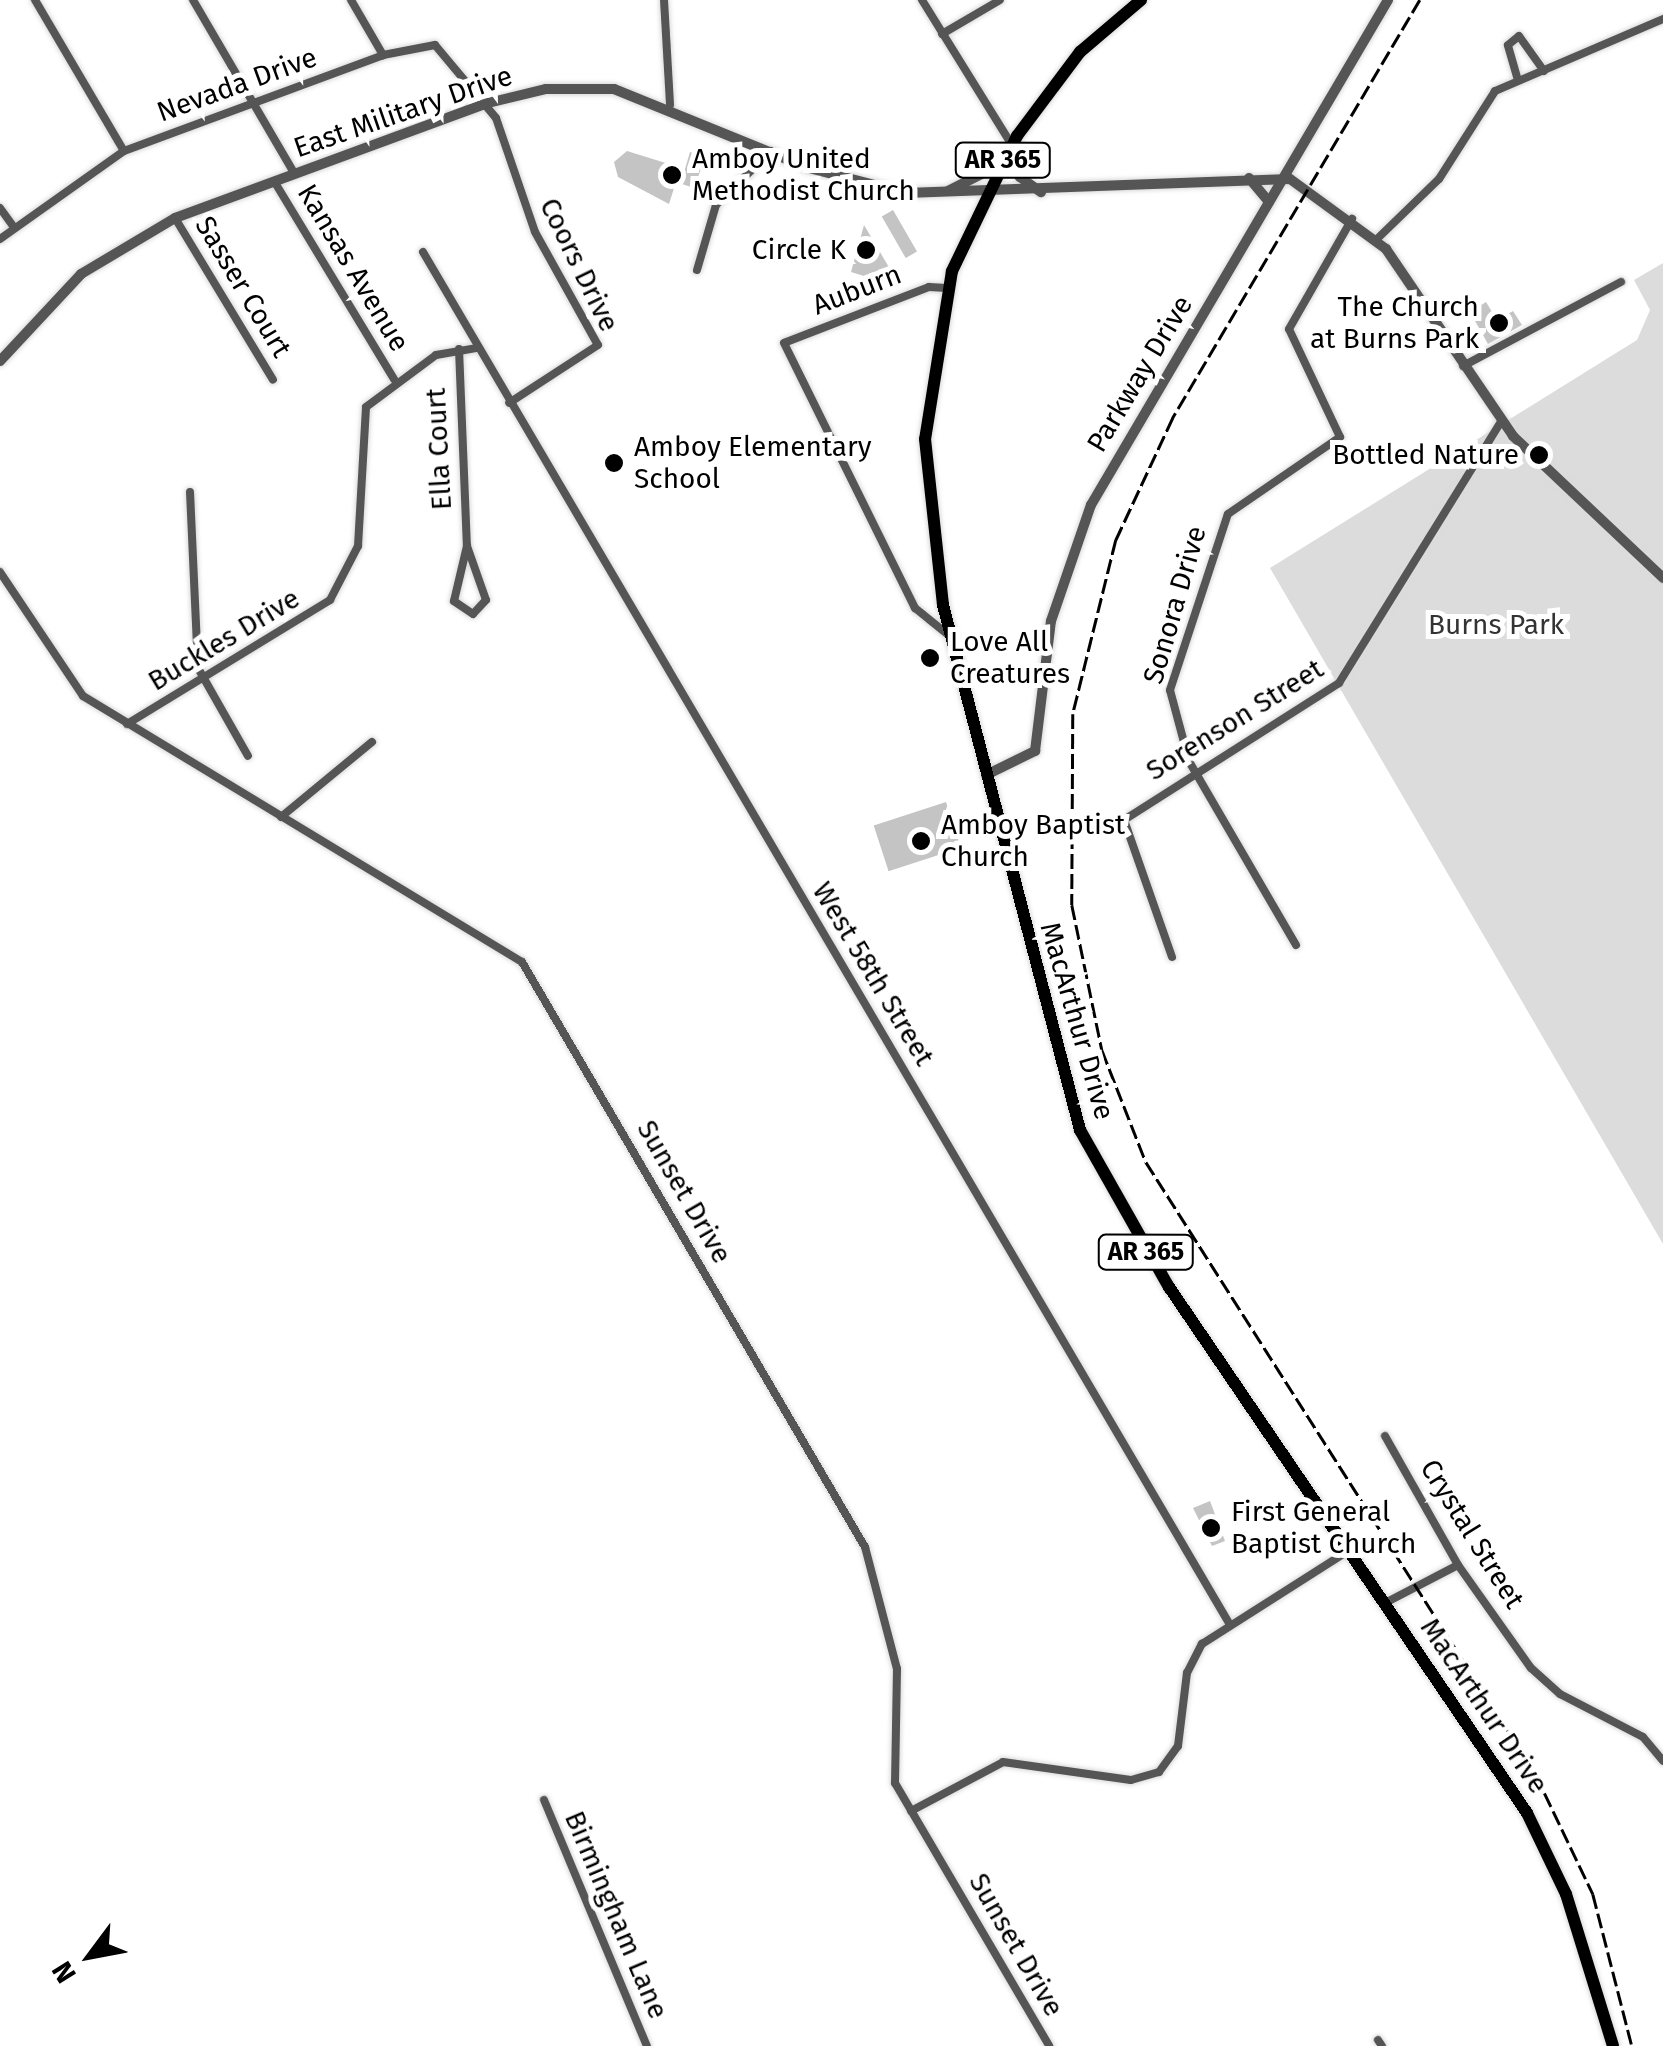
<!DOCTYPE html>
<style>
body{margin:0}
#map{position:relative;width:1663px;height:2046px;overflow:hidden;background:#fff;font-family:"Fira Sans",sans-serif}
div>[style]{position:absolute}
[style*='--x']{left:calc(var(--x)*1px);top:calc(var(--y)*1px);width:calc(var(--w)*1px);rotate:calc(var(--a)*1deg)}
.green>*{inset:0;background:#dcdcdc}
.building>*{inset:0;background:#c4c4c4;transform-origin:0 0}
.roads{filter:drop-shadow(0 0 2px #dbdbdb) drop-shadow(0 0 2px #dbdbdb)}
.minor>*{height:8px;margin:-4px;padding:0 4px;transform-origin:4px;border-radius:4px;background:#555}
.tertiary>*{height:10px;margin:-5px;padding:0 5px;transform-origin:5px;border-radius:5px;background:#555}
.primary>*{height:12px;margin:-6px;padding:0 6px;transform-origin:6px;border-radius:6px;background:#000}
.rail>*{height:2.5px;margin-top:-1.25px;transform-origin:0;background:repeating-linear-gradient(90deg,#000 0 15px,transparent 0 20px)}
.dots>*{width:28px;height:28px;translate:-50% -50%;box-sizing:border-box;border:5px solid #fff;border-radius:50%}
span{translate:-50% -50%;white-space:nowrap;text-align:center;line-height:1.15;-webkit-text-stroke:10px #fff;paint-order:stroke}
.shield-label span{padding:2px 8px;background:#fff;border:2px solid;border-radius:8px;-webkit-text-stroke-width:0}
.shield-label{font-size:25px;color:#000;font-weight:700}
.street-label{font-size:28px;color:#000}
.poi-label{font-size:28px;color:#000}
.left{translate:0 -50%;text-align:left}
.right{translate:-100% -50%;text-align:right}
.park-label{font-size:28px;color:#333}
.north{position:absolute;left:40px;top:1906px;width:100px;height:100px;-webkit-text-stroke:8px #fff;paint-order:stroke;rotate:238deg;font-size:28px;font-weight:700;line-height:40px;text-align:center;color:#000}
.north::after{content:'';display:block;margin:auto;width:35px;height:45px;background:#000;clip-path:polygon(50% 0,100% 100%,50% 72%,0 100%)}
</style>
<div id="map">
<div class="green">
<i style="clip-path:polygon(1663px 263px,1663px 1244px,1270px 568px,1637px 340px,1650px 310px,1634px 280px)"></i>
</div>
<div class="building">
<i style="clip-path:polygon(627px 151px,685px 169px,690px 152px,705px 158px,694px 188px,676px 182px,669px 204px,618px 177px,614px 162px)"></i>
<i style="left:893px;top:210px;width:48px;height:13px;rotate:60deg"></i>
<i style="clip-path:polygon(864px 225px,890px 269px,880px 281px,851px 272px)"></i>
<i style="clip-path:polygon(1486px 302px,1497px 320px,1513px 311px,1522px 325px,1488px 344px,1470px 312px)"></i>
<i style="left:946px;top:802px;width:48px;height:76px;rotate:72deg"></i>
<i style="clip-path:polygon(1210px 1501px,1225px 1541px,1212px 1546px,1193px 1508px)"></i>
</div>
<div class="roads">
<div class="minor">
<i style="--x:35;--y:0;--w:175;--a:59.5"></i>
<i style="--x:193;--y:0;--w:200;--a:59.7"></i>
<i style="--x:351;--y:0;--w:64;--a:59.8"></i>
<i style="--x:664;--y:0;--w:105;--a:86.7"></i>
<i style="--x:922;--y:0;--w:171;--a:58.2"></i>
<i style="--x:942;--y:34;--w:67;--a:-30.4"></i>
<i style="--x:1517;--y:77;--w:33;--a:-106"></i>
<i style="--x:1508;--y:45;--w:14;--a:-39"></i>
<i style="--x:1519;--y:36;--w:43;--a:54.5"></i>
<i style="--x:274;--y:181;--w:232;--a:58.8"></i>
<i style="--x:0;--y:208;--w:22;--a:54"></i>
<i style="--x:175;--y:218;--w:189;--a:58.8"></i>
<i style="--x:0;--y:239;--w:152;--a:-35.4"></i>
<i style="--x:124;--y:151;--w:276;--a:-20.3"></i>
<i style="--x:383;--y:55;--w:53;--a:-10.9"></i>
<i style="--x:435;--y:45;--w:95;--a:50.1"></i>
<i style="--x:496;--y:118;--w:120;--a:71.1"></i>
<i style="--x:535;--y:232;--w:129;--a:60.9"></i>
<i style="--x:598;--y:345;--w:106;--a:146.9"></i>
<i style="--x:1377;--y:239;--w:86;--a:-44.1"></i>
<i style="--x:1439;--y:179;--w:104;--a:-57.5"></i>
<i style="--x:1495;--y:91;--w:183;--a:-23.2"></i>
<i style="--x:423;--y:252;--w:1590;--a:59.55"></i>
<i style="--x:697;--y:270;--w:68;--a:-73.7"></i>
<i style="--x:716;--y:205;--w:77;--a:-44.5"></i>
<i style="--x:947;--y:288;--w:18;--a:-177"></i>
<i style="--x:929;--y:287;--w:155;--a:158.9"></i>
<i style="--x:784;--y:343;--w:296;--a:63.7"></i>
<i style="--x:915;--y:608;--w:46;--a:38.9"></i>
<i style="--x:459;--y:349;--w:197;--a:87.7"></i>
<i style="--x:1463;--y:366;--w:179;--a:-28"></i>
<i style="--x:190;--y:492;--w:176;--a:87.4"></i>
<i style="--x:198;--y:668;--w:101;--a:60.4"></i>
<i style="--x:467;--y:546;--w:57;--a:70.6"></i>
<i style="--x:486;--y:600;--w:19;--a:133"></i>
<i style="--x:473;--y:614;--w:23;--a:-146"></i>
<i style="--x:454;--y:601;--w:57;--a:-76.7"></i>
<i style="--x:0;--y:572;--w:149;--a:56.2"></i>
<i style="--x:83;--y:696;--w:513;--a:31.21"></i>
<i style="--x:522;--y:962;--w:678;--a:59.62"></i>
<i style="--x:865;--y:1547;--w:126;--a:75.3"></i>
<i style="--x:897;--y:1669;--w:114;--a:91"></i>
<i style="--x:895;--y:1783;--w:305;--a:59.6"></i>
<i style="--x:127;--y:724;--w:238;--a:-31.4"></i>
<i style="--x:330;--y:600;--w:61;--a:-62.6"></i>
<i style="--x:358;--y:546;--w:139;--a:-86.7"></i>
<i style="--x:366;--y:407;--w:87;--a:-36.6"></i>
<i style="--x:436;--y:355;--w:42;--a:-9.7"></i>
<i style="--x:281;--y:817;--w:118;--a:-39.5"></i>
<i style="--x:1296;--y:945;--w:213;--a:-120.2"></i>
<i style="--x:1189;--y:761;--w:73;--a:-105"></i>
<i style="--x:1170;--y:690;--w:185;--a:-71.8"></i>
<i style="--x:1228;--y:514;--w:136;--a:-34.5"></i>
<i style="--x:1340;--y:437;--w:119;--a:-115.3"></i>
<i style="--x:1289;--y:329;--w:127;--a:-60.2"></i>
<i style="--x:1172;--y:957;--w:145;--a:-109.3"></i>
<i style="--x:1124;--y:820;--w:255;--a:-32.5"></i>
<i style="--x:1339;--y:683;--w:307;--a:-58.2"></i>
<i style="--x:1385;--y:1436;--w:148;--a:60.5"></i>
<i style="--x:1458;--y:1565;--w:126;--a:54.7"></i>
<i style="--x:1531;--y:1668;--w:39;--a:42"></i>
<i style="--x:1560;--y:1694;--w:93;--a:27.4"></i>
<i style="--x:1643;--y:1737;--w:31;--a:50"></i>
<i style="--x:1385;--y:1603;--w:82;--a:-27.5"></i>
<i style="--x:544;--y:1800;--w:267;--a:67.3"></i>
<i style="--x:911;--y:1811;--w:104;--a:-28"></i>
<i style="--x:1003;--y:1762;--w:129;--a:8"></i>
<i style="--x:1131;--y:1780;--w:29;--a:-16"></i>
<i style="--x:1159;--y:1772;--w:32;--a:-54"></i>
<i style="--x:1178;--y:1746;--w:74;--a:-83"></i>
<i style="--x:1187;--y:1673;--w:33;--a:-63"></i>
<i style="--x:1202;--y:1644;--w:173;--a:-32.5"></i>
<i style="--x:1378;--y:2040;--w:7;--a:56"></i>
</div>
<div class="tertiary">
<i style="--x:1012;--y:146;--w:32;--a:76"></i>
<i style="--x:1020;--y:177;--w:26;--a:36"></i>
<i style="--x:1249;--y:178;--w:31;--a:50"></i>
<i style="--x:948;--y:191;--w:59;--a:-27"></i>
<i style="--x:0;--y:361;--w:119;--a:-47"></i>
<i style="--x:81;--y:274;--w:109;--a:-30.8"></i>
<i style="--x:175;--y:218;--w:333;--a:-20.2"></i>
<i style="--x:488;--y:103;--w:60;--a:-13.6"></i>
<i style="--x:546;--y:89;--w:68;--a:0"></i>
<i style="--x:614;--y:89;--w:210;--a:22.1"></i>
<i style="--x:809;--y:168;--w:100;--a:14.5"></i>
<i style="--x:906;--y:193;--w:384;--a:-2.1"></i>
<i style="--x:1290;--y:179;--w:119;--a:36.1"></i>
<i style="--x:1386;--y:249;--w:226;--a:55.8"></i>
<i style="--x:1513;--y:436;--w:207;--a:43.4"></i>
<i style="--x:986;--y:775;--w:55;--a:-26.1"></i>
<i style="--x:1035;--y:751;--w:131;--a:-83"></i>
<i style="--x:1051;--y:621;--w:123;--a:-71"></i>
<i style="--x:1091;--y:505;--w:586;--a:-59.54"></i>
</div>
<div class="primary">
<i style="--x:1141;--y:0;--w:80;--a:139.6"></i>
<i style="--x:1080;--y:52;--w:105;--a:126.9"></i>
<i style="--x:1017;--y:136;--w:150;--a:115.7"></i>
<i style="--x:952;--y:271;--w:170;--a:99.1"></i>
<i style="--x:925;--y:439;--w:167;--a:83.8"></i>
<i style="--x:943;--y:605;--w:543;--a:75.37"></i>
<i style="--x:1080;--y:1130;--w:180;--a:60.5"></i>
<i style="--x:1169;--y:1287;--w:636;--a:55.76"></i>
<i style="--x:1527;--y:1813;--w:90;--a:64.3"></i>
<i style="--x:1566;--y:1894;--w:159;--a:72.8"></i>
</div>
</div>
<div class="rail">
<i style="--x:1420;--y:0;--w:486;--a:120.6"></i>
<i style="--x:1173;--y:418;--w:135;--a:115"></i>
<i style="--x:1116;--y:540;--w:179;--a:103.9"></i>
<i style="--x:1073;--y:714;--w:191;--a:90.3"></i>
<i style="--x:1072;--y:905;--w:148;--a:78.3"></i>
<i style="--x:1102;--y:1050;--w:120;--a:68.6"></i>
<i style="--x:1146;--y:1162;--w:727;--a:57.53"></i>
<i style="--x:1536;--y:1775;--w:132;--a:64.4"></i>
<i style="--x:1593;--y:1894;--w:157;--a:75.6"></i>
</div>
<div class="dots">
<i style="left:672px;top:175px;background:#000"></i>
<i style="left:866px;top:250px;background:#000"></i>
<i style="left:1499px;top:323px;background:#000"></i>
<i style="left:1539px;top:455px;background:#000"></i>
<i style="left:614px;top:463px;background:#000"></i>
<i style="left:930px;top:658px;background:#000"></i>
<i style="left:921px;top:841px;background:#000"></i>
<i style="left:1211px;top:1528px;background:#000"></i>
</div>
<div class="shield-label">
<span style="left:1003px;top:160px">AR 365</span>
<span style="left:1146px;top:1252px">AR 365</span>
</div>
<div class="street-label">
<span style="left:237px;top:85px;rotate:-20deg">Nevada Drive</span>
<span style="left:403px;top:112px;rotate:-19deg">East Military Drive</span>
<span style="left:579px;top:265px;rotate:64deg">Coors Drive</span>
<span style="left:353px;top:268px;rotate:59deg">Kansas Avenue</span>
<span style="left:243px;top:287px;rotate:59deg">Sasser Court</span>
<span style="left:857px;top:290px;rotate:-21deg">Auburn</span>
<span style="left:1140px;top:374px;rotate:-59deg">Parkway Drive</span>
<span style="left:439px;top:449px;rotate:-93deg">Ella Court</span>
<span style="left:1175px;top:605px;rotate:-74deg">Sonora Drive</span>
<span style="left:224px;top:640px;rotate:-31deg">Buckles Drive</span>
<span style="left:1235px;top:720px;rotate:-32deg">Sorenson Street</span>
<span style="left:873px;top:974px;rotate:59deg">West 58th Street</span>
<span style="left:1077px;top:1021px;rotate:74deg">MacArthur Drive</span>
<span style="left:684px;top:1192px;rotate:60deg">Sunset Drive</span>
<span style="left:1472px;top:1534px;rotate:58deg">Crystal Street</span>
<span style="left:1484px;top:1706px;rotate:56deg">MacArthur Drive</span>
<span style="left:616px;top:1915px;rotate:67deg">Birmingham Lane</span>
<span style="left:1016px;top:1945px;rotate:60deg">Sunset Drive</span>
</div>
<div class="poi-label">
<span class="left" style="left:692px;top:175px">Amboy United<br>Methodist Church</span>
<span class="right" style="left:846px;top:250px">Circle K</span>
<span class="right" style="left:1479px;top:323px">The Church<br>at Burns Park</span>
<span class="left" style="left:634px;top:463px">Amboy Elementary<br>School</span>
<span class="right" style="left:1519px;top:455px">Bottled Nature</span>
<span class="left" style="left:950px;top:658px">Love All<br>Creatures</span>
<span class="left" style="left:941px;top:841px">Amboy Baptist<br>Church</span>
<span class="left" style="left:1231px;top:1528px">First General<br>Baptist Church</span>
</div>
<div class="park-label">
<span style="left:1496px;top:625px">Burns Park</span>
</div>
<div class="north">N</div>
</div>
